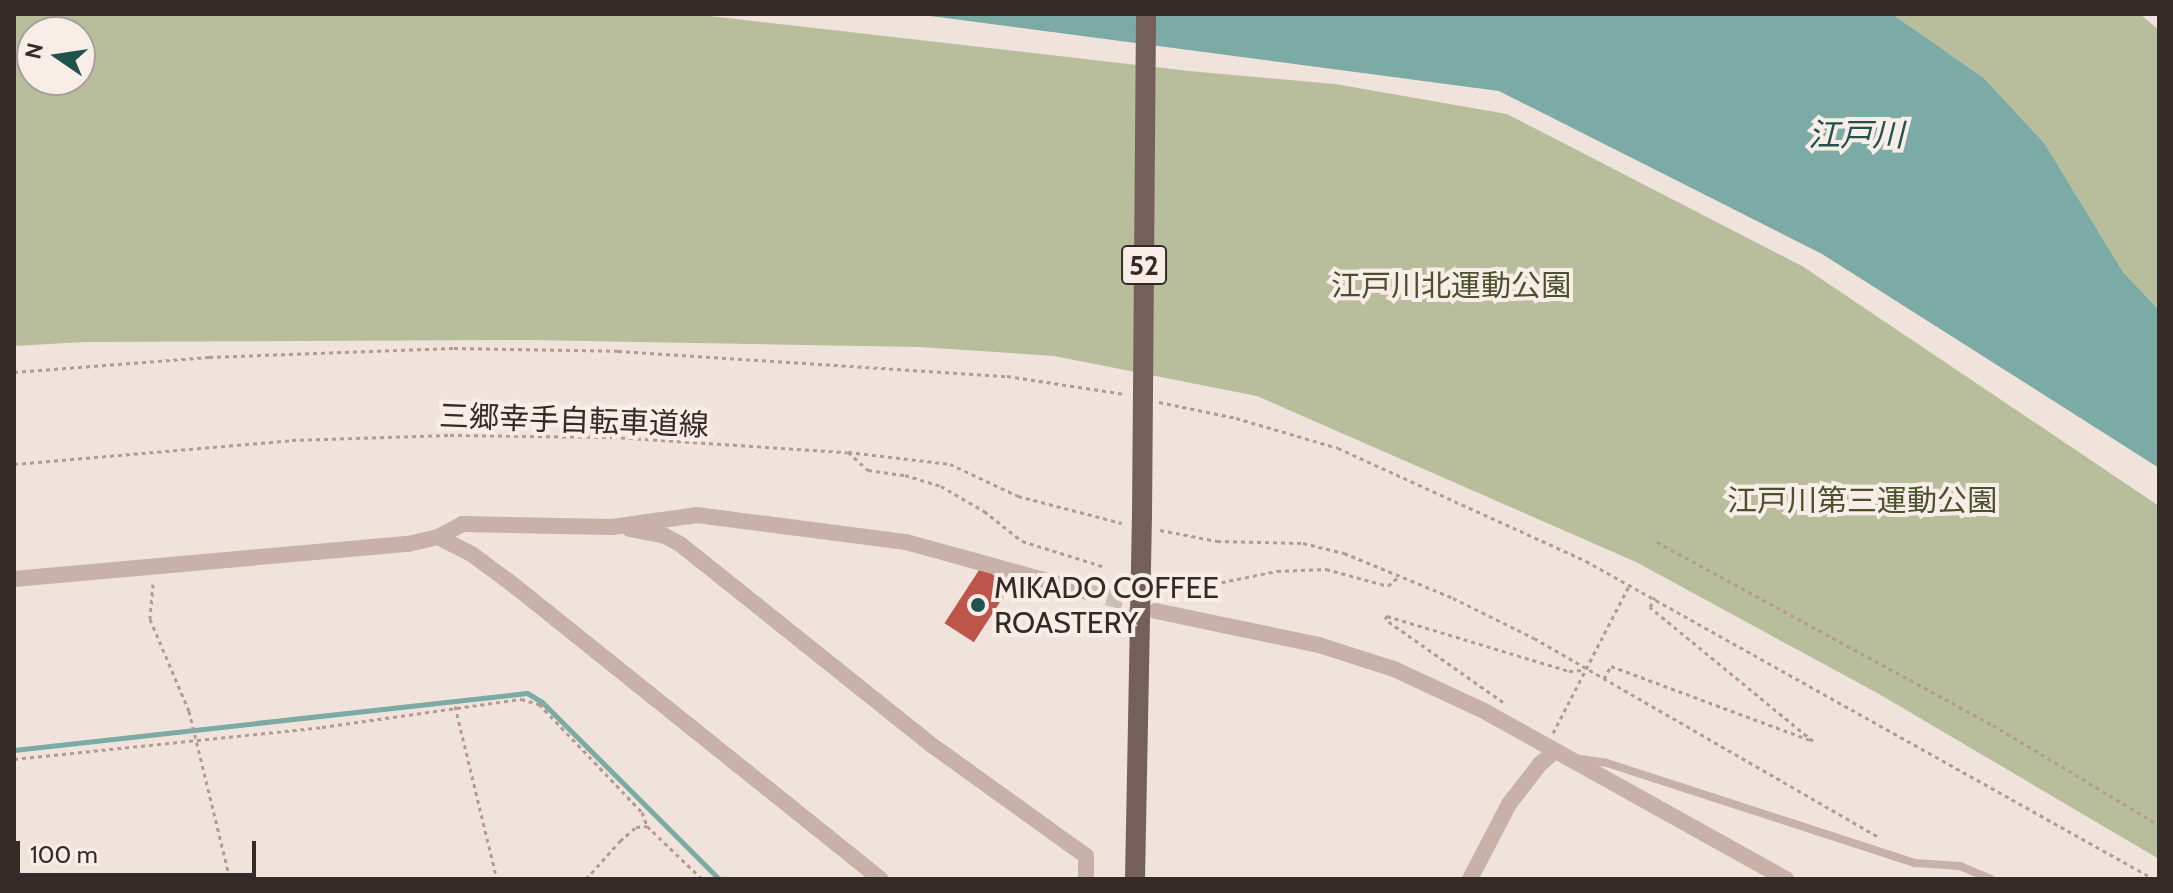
<!DOCTYPE html>
<meta charset="utf-8">
<style>
body{margin:0}
#map{position:relative;width:2173px;height:893px;overflow:hidden;background:#f0e3db;font-family:Cabin,"Noto Sans JP",sans-serif}
div>[style]{position:absolute}
[style*='--x']{left:calc(var(--x)*1px);top:calc(var(--y)*1px);width:calc(var(--w)*1px);rotate:calc(var(--a)*1deg)}
.green>*{inset:0;background:#b8be9c}
.water>*{inset:0;background:#7caba6}
.stream>*{height:5px;margin:-2.5px;padding:0 2.5px;transform-origin:2.5px;border-radius:2.5px;background:#7caba6}
.building>*{inset:0;background:#be554b;transform-origin:0 0}
.street-tunnel>*{height:16px;margin-top:-8px;transform-origin:0;background:repeating-linear-gradient(90deg,#cabeb7 0 16px,transparent 0 24px)}
.path>*{height:3px;margin-top:-1.5px;transform-origin:0;background:repeating-linear-gradient(90deg,#b39b92 0 4px,transparent 0 8px)}
.lane>*{height:8px;margin:-4px;padding:0 4px;transform-origin:4px;border-radius:4px;background:#c7b1a8}
.street>*{height:16px;margin:-8px;padding:0 8px;transform-origin:8px;border-radius:8px;background:#c7b1a8}
.primary>*{height:20px;margin:-10px;padding:0 10px;transform-origin:10px;border-radius:10px;background:#755f5a}
.primary-bridge>*{height:20px;margin:-10px;padding:0 10px;transform-origin:10px;border-radius:10px;background:#755f5a}
.dots>*{width:22px;height:22px;translate:-50% -50%;box-sizing:border-box;border:4px solid #f8eee7;border-radius:50%}
span{translate:-50% -50%;white-space:nowrap;text-align:center;line-height:1.15;-webkit-text-stroke:8px #f8eee7;paint-order:stroke}
.shield-label span{padding:2px 6px;background:#f8eee7;border:2px solid;border-radius:6px;-webkit-text-stroke-width:0}
.shield-label{font-size:28px;color:#342a28;font-weight:700}
.park-label{font-size:30px;color:#49512d}
.street-label{font-size:30px;color:#342a28}
.poi-label{font-size:30px;color:#342a28}
.left{translate:0 -50%;text-align:left}
.water-label{font-size:32px;color:#20534e;font-style:italic}
.frame{position:absolute;inset:0;border:16px solid #342a28;pointer-events:none}
.north{position:absolute;left:16px;top:16px;width:80px;height:80px;box-sizing:border-box;background:#f8eee7;border:2px solid #aaa09b;border-radius:50%;rotate:283deg;font-size:22px;font-weight:700;line-height:32px;text-align:center;color:#342a28}
.north::after{content:'';display:block;margin:auto;width:28px;height:36px;background:#20534e;clip-path:polygon(50% 0,100% 100%,50% 72%,0 100%)}
.scale{position:absolute;left:16px;top:841px;width:240px;height:36px;box-sizing:border-box;border:4px solid #342a28;border-top:0;padding-left:10px;font-size:24px;line-height:28px;white-space:nowrap;color:#342a28;-webkit-text-stroke:6px #f8eee7;paint-order:stroke}
</style>
<div id="map">
<div class="green">
<i style="clip-path:polygon(evenodd,14px 14px,693px 14px,1189px 71px,1335px 84px,1507px 114px,1802px 266px,2159px 506px,2159px 859px,1879px 694px,1636px 562px,1257px 396px,1054px 356px,919px 347px,528px 340px,85px 342px,14px 346px,14px 14px,32px 32px,80px 32px,80px 80px,32px 80px,32px 32px)"></i>
<i style="clip-path:polygon(1892px 14px,2140px 14px,2159px 30px,2159px 310px,2123px 272px,2043px 142px,1984px 78px)"></i>
</div>
<div class="water">
<i style="clip-path:polygon(915px 14px,1892px 14px,1984px 78px,2044px 143px,2123px 272px,2159px 310px,2159px 468px,1822px 254px,1499px 91px)"></i>
</div>
<div class="stream">
<i style="--x:14;--y:750;--w:516;--a:-6.34"></i>
<i style="--x:527;--y:693;--w:17;--a:31"></i>
<i style="--x:542;--y:702;--w:250;--a:45"></i>
</div>
<div class="building">
<i style="left:981px;top:567px;width:35px;height:67px;rotate:33deg"></i>
</div>
<div class="street-tunnel">
<i style="--x:1084;--y:591;--w:69;--a:15"></i>
</div>
<div class="path">
<i style="--x:14;--y:372;--w:196;--a:-4.4"></i>
<i style="--x:209;--y:357;--w:245;--a:-2.1"></i>
<i style="--x:454;--y:348;--w:164;--a:1"></i>
<i style="--x:618;--y:351;--w:390;--a:3.7"></i>
<i style="--x:1007;--y:376;--w:119;--a:8.7"></i>
<i style="--x:1159;--y:402;--w:79;--a:11.7"></i>
<i style="--x:1236;--y:418;--w:106;--a:16.4"></i>
<i style="--x:1338;--y:448;--w:273;--a:24.5"></i>
<i style="--x:1586;--y:561;--w:651;--a:29.24"></i>
<i style="--x:848;--y:452;--w:27;--a:42"></i>
<i style="--x:868;--y:470;--w:37;--a:8"></i>
<i style="--x:905;--y:475;--w:38;--a:17"></i>
<i style="--x:941;--y:486;--w:50;--a:30.2"></i>
<i style="--x:984;--y:511;--w:48;--a:38.3"></i>
<i style="--x:1022;--y:541;--w:84;--a:17.4"></i>
<i style="--x:14;--y:464;--w:279;--a:-4.9"></i>
<i style="--x:292;--y:440;--w:158;--a:-1.8"></i>
<i style="--x:450;--y:435;--w:163;--a:0.7"></i>
<i style="--x:613;--y:437;--w:235;--a:3.7"></i>
<i style="--x:848;--y:452;--w:103;--a:6.7"></i>
<i style="--x:950;--y:464;--w:75;--a:25.2"></i>
<i style="--x:1018;--y:496;--w:107;--a:14.6"></i>
<i style="--x:1160;--y:530;--w:58;--a:10.9"></i>
<i style="--x:1217;--y:541;--w:86;--a:1.3"></i>
<i style="--x:1303;--y:543;--w:42;--a:13.7"></i>
<i style="--x:1344;--y:553;--w:118;--a:22.4"></i>
<i style="--x:1453;--y:598;--w:90;--a:26.3"></i>
<i style="--x:1534;--y:638;--w:397;--a:30"></i>
<i style="--x:1657;--y:542;--w:383;--a:28.6"></i>
<i style="--x:1993;--y:725;--w:194;--a:31.1"></i>
<i style="--x:153;--y:584;--w:35;--a:95"></i>
<i style="--x:150;--y:619;--w:100;--a:67"></i>
<i style="--x:189;--y:711;--w:173;--a:76.3"></i>
<i style="--x:1161;--y:585;--w:37;--a:3"></i>
<i style="--x:1198;--y:587;--w:81;--a:-11.4"></i>
<i style="--x:1277;--y:571;--w:49;--a:-2.3"></i>
<i style="--x:1326;--y:569;--w:64;--a:15.3"></i>
<i style="--x:1388;--y:586;--w:13;--a:-42"></i>
<i style="--x:1604;--y:679;--w:15;--a:-62"></i>
<i style="--x:1611;--y:666;--w:215;--a:20.4"></i>
<i style="--x:1813;--y:741;--w:211;--a:-140.6"></i>
<i style="--x:1650;--y:607;--w:11;--a:-63"></i>
<i style="--x:1503;--y:702;--w:144;--a:-144.9"></i>
<i style="--x:1385;--y:619;--w:4;--a:-56"></i>
<i style="--x:1387;--y:616;--w:190;--a:16.8"></i>
<i style="--x:1569;--y:671;--w:14;--a:-4"></i>
<i style="--x:455;--y:706;--w:178;--a:76.4"></i>
<i style="--x:1553;--y:733;--w:168;--a:-62.7"></i>
<i style="--x:14;--y:759;--w:310;--a:-5.9"></i>
<i style="--x:322;--y:727;--w:201;--a:-8"></i>
<i style="--x:521;--y:699;--w:19;--a:16"></i>
<i style="--x:539;--y:704;--w:149;--a:46.4"></i>
<i style="--x:642;--y:812;--w:15;--a:70"></i>
<i style="--x:586;--y:879;--w:51;--a:-48.2"></i>
<i style="--x:620;--y:841;--w:21;--a:-41"></i>
<i style="--x:636;--y:827;--w:11;--a:-5"></i>
<i style="--x:647;--y:826;--w:76;--a:43.9"></i>
</div>
<div class="lane">
<i style="--x:1580;--y:759;--w:27;--a:8"></i>
<i style="--x:1607;--y:763;--w:324;--a:18"></i>
<i style="--x:1915;--y:863;--w:45;--a:3.8"></i>
<i style="--x:1960;--y:866;--w:34;--a:23"></i>
</div>
<div class="street">
<i style="--x:630;--y:529;--w:36;--a:11"></i>
<i style="--x:665;--y:536;--w:17;--a:28"></i>
<i style="--x:680;--y:544;--w:324;--a:38.6"></i>
<i style="--x:933;--y:746;--w:188;--a:35.7"></i>
<i style="--x:1086;--y:856;--w:23;--a:90"></i>
<i style="--x:438;--y:537;--w:39;--a:27"></i>
<i style="--x:473;--y:555;--w:54;--a:36.7"></i>
<i style="--x:516;--y:587;--w:467;--a:38.7"></i>
<i style="--x:14;--y:579;--w:396;--a:-5.1"></i>
<i style="--x:408;--y:544;--w:31;--a:-13"></i>
<i style="--x:438;--y:537;--w:27;--a:-28"></i>
<i style="--x:462;--y:524;--w:150;--a:1.1"></i>
<i style="--x:612;--y:527;--w:86;--a:-8"></i>
<i style="--x:697;--y:515;--w:211;--a:7.4"></i>
<i style="--x:906;--y:542;--w:185;--a:15.4"></i>
<i style="--x:1156;--y:611;--w:167;--a:11.8"></i>
<i style="--x:1319;--y:645;--w:79;--a:17.7"></i>
<i style="--x:1394;--y:669;--w:99;--a:25"></i>
<i style="--x:1484;--y:711;--w:346;--a:29.1"></i>
<i style="--x:1470;--y:879;--w:85;--a:-62.5"></i>
<i style="--x:1509;--y:804;--w:51;--a:-52.2"></i>
<i style="--x:1540;--y:764;--w:18;--a:-41"></i>
</div>
<div class="primary">
<i style="--x:1135;--y:879;--w:363;--a:-88.9"></i>
</div>
<div class="primary-bridge">
<i style="--x:1142;--y:516;--w:502;--a:-89.54"></i>
</div>
<div class="dots">
<i style="left:978px;top:605px;background:#20534e"></i>
</div>
<div class="shield-label">
<span style="left:1144px;top:265px">52</span>
</div>
<div class="park-label">
<span style="left:1451px;top:286px">江戸川北運動公園</span>
<span style="left:1862px;top:501px">江戸川第三運動公園</span>
</div>
<div class="street-label">
<span style="left:574px;top:421px;rotate:2deg">三郷幸手自転車道線</span>
</div>
<div class="poi-label">
<span class="left" style="left:994px;top:605px">MIKADO COFFEE<br>ROASTERY</span>
</div>
<div class="water-label">
<span style="left:1856px;top:135px">江戸川</span>
</div>
<div class="frame"></div>
<div class="north">N</div>
<div class="scale">100 m</div>
</div>
